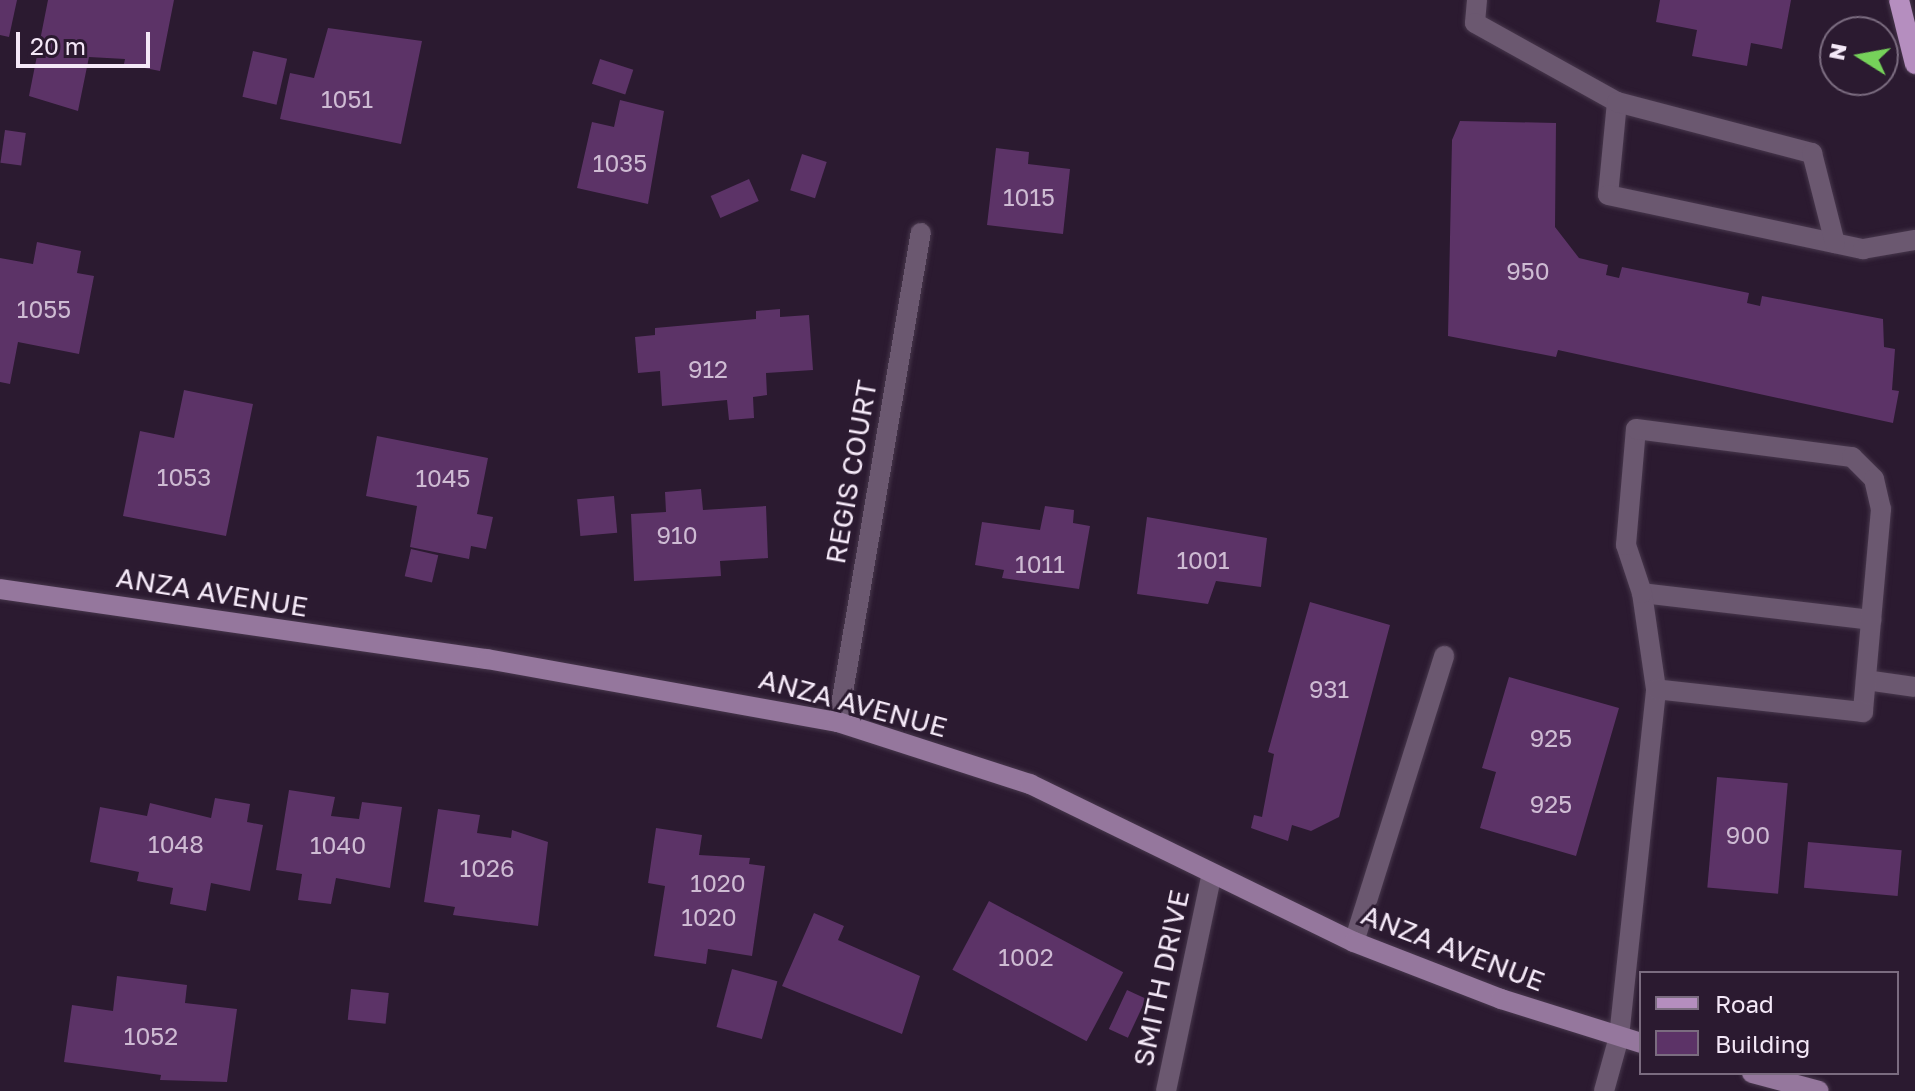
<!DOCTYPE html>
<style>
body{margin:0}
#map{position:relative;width:1915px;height:1091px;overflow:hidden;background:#2b1a30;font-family:"Golos Text",sans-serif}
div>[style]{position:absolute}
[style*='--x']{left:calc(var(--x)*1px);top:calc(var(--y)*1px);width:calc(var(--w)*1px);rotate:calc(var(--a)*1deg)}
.building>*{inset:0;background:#5c3367;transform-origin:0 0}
.roads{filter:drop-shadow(0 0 2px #47374c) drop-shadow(0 0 2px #47374c)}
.lane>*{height:20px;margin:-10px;padding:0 10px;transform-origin:10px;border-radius:10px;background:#6b5870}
.street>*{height:20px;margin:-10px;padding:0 10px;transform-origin:10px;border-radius:10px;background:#6b5870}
.secondary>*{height:20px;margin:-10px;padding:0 10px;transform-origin:10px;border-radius:10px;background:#95779d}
.primary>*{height:20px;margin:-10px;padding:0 10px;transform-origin:10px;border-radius:10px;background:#b58ebf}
span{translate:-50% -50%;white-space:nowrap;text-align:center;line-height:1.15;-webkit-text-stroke:6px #2b1a30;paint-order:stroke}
.number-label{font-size:24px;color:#cebbd3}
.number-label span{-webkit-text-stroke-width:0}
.street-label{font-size:28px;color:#f4e8f7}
.legend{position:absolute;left:1639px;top:971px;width:260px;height:104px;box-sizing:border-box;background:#2b1a30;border:2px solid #7b6c80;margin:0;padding:10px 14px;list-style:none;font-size:24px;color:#f4e8f7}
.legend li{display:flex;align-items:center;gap:16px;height:40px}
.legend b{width:40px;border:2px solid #7b6c80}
.north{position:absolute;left:1819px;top:16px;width:80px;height:80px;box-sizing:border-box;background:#2b1a30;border:2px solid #7b6c80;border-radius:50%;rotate:281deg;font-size:22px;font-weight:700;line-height:32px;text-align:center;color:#f4e8f7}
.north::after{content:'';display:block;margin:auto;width:28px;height:36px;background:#76d25a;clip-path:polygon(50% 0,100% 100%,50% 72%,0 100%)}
.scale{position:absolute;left:16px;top:32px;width:134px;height:36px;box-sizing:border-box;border:4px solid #f4e8f7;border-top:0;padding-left:10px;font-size:24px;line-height:28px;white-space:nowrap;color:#f4e8f7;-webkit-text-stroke:6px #2b1a30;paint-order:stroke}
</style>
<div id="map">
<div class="building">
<i style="clip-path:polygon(0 0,17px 0,9px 37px,0 35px)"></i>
<i style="clip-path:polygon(48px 0,174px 0,160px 71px,124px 64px,125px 59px,89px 57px,78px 111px,29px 96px)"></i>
<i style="clip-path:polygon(1660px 0,1791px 0,1782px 49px,1751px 43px,1747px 66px,1692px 56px,1697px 30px,1656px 22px)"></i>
<i style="clip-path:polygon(328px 28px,422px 41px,401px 144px,280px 119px,290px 73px,314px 78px)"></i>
<i style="left:253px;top:51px;width:35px;height:47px;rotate:13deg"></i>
<i style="left:600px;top:59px;width:35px;height:26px;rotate:18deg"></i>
<i style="clip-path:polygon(620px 100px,664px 111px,648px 204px,577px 188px,592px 122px,614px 127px)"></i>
<i style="clip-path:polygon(1460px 121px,1556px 123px,1555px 227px,1579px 258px,1608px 265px,1606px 275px,1619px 278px,1622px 267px,1749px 293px,1747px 303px,1760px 306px,1762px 296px,1883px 319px,1884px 347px,1895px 349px,1892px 390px,1899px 391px,1893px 423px,1558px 350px,1556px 357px,1448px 336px,1452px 140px)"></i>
<i style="left:5px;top:130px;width:21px;height:33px;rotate:8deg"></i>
<i style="clip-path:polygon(996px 148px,1029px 152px,1028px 164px,1070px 169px,1063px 234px,987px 225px)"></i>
<i style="left:802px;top:154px;width:26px;height:38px;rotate:18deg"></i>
<i style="left:749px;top:179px;width:24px;height:42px;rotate:66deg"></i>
<i style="clip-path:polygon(37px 242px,81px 251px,77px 273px,94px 276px,79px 354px,18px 342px,10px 384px,0 382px,0 258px,33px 264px)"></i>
<i style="clip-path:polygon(780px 309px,780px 317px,809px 315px,813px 370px,766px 373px,767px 395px,753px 397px,754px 418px,729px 420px,727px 400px,662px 406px,660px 371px,638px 373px,635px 337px,655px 335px,655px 328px,756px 319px,756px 311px)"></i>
<i style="clip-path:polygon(184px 390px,253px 404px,226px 536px,123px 516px,140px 431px,174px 438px)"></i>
<i style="clip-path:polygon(377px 436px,488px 458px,477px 514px,493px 517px,486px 549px,471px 546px,469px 559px,410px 547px,417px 506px,366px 496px)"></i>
<i style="clip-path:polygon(701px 489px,703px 510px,766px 506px,768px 558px,720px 561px,721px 576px,634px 581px,631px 514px,666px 512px,665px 492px)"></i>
<i style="left:614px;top:496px;width:37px;height:37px;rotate:85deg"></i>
<i style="clip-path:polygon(1045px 506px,1074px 510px,1073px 523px,1090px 526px,1079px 589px,1002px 578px,1004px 570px,975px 565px,982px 522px,1040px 530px)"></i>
<i style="clip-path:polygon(1147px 517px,1267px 538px,1261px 587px,1216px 581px,1208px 604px,1137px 594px)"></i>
<i style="left:411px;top:549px;width:28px;height:28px;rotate:13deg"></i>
<i style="clip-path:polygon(1310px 602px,1390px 625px,1339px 817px,1311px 831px,1292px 825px,1288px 841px,1251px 828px,1254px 815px,1262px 817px,1274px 754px,1268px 752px)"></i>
<i style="clip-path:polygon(1509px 677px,1619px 708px,1576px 856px,1480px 828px,1496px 772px,1482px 768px)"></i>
<i style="left:1717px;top:777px;width:71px;height:111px;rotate:5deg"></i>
<i style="clip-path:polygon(289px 790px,335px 797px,331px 816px,359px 819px,362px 802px,402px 807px,390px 888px,336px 878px,331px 904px,298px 900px,302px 874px,276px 870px)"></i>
<i style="clip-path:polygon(215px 798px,250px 804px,247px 822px,263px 825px,250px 891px,211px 883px,206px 911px,170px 904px,173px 888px,137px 881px,139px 872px,90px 862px,100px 807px,147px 816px,150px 803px,211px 818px)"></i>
<i style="clip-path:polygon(438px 809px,480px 815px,477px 833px,511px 838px,512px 830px,548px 842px,538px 926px,453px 915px,455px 907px,424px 902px)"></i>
<i style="clip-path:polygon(656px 828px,702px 835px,699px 855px,750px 858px,749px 864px,765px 866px,752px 956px,708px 949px,706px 964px,654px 956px,665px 886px,648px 883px)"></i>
<i style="left:1808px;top:842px;width:94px;height:46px;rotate:5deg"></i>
<i style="left:989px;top:901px;width:152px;height:78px;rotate:28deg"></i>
<i style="clip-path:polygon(814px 913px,844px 926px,838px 940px,920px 976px,902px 1034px,782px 986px)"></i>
<i style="left:732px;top:969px;width:47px;height:60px;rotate:15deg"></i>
<i style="clip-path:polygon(117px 976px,187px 985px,185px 1003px,237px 1009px,227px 1082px,160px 1080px,161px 1075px,64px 1062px,72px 1005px,113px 1011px)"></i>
<i style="left:351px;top:989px;width:38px;height:31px;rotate:6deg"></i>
<i style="left:1127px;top:990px;width:21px;height:43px;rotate:25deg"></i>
</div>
<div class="roads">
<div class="lane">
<i style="--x:1477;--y:0;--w:23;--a:95"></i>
<i style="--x:1475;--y:23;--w:162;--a:29.1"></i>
<i style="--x:1617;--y:102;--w:93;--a:95.5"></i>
<i style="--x:1608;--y:195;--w:261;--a:12"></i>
<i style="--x:1863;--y:249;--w:53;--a:-9.8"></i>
<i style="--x:1617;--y:102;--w:202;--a:14.7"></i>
<i style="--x:1812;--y:153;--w:93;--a:75.7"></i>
<i style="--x:1642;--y:593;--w:231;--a:6.7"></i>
<i style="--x:1866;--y:680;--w:49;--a:8.1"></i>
<i style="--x:1354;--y:942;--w:300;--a:-72.5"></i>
<i style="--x:1604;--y:1091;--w:56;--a:-74.5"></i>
<i style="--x:1619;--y:1037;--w:350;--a:-83.9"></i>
<i style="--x:1656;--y:689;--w:97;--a:-98.3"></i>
<i style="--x:1642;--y:593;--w:51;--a:-108.4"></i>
<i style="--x:1626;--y:545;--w:116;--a:-85.1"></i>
<i style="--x:1636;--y:429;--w:218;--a:7.4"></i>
<i style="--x:1852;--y:457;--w:31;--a:45"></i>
<i style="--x:1874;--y:479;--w:31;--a:77"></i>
<i style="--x:1881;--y:509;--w:204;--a:95.1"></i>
<i style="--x:1863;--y:712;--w:208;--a:-173.7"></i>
</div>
<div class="street">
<i style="--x:838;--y:722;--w:496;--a:-80.4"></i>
<i style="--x:1166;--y:1091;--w:219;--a:-78.1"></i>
</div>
<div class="secondary">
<i style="--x:0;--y:589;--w:492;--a:8.2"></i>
<i style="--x:487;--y:659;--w:357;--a:10.2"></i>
<i style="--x:838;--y:722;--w:202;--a:17.9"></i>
<i style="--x:1030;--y:784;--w:360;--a:26"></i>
<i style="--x:1354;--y:942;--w:158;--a:21.2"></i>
<i style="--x:1501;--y:999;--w:147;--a:17.4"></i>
<i style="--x:1752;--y:1073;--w:69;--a:15"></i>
</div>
<div class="primary">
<i style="--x:1899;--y:0;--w:66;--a:76"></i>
</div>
</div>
<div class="number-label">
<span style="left:347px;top:99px">1051</span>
<span style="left:620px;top:163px">1035</span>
<span style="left:1029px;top:197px">1015</span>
<span style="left:1528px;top:271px">950</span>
<span style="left:44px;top:309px">1055</span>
<span style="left:708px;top:369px">912</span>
<span style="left:184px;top:477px">1053</span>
<span style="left:443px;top:478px">1045</span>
<span style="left:677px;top:535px">910</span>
<span style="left:1203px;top:560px">1001</span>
<span style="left:1040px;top:564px">1011</span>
<span style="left:1329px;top:689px">931</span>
<span style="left:1551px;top:738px">925</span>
<span style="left:1551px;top:804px">925</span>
<span style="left:1748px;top:835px">900</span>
<span style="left:176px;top:844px">1048</span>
<span style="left:338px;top:845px">1040</span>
<span style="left:487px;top:868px">1026</span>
<span style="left:718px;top:883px">1020</span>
<span style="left:709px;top:917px">1020</span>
<span style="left:1026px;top:957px">1002</span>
<span style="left:151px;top:1036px">1052</span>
</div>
<div class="street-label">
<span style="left:851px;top:472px;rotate:-80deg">REGIS COURT</span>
<span style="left:212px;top:592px;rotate:9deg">ANZA AVENUE</span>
<span style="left:853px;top:703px;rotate:15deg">ANZA AVENUE</span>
<span style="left:1453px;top:948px;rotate:21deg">ANZA AVENUE</span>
<span style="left:1161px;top:978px;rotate:-78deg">SMITH DRIVE</span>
</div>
<ul class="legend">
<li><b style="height:10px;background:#b58ebf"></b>Road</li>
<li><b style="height:22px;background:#5c3367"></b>Building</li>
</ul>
<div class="north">N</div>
<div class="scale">20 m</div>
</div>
